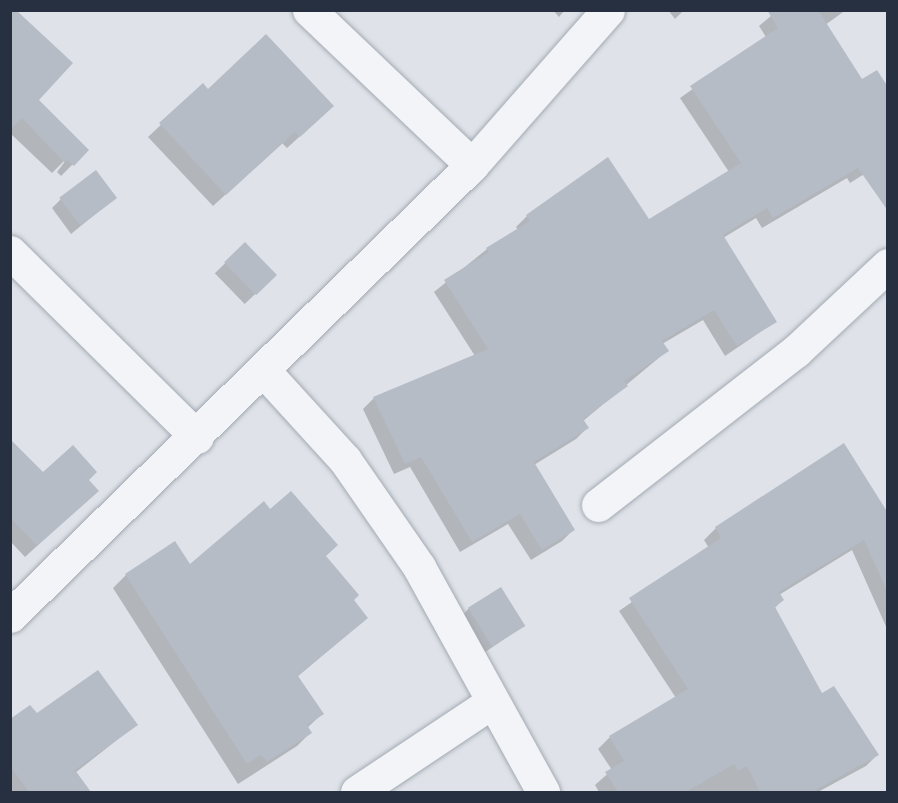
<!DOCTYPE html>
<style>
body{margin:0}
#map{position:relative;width:898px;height:803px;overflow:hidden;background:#dfe3e9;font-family:"Sofia Sans Condensed",sans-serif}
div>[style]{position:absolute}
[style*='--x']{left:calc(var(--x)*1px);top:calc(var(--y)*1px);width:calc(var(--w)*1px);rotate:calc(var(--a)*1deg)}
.shadow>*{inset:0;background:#0003;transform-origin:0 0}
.building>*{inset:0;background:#b5bcc6;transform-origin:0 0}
.roads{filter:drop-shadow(0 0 2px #a4aab3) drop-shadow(0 0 2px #a4aab3)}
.minor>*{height:33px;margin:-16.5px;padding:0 16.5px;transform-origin:16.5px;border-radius:16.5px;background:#f2f4f7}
span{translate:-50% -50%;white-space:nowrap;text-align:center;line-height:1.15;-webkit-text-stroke:6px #eef2f7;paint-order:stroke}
.frame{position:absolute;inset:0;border:12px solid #263041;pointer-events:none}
</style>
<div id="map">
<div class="shadow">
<i style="clip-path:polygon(10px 10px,37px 100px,87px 150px,61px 176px,57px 172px,69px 156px,52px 173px,10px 133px)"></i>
<i style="clip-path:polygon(553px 10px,565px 10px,559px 17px)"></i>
<i style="clip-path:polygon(668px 10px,684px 10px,675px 19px)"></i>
<i style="clip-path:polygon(778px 10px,846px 10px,825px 25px,888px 159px,850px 183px,847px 178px,762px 228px,756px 218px,723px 238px,775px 322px,725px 356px,703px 320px,662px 344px,667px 351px,583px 421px,587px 428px,576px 439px,534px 465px,573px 530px,562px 541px,531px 560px,508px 524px,460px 552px,410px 467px,394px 474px,363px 409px,374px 398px,475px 356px,434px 292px,487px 249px,518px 230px,516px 227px,527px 216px,649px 221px,729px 172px,680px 98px,766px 37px,759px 26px)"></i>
<i style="clip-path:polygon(203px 85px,208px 91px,320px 118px,287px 148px,282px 143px,213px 206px,148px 137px)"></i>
<i style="clip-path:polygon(115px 198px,71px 234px,52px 208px,61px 199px)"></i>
<i style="left:245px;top:244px;width:43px;height:42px;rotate:46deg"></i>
<i style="clip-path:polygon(10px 441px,43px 474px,87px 480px,85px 502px,25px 557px,10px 541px)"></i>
<i style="clip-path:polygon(844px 446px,888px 516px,888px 631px,852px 550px,779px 595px,782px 600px,774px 609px,822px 695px,878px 754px,866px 766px,818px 792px,599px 792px,595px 785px,612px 770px,598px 749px,610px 737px,676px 698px,619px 611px,709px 548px,704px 540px,716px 528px)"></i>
<i style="clip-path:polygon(325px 557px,366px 618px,297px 677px,322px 714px,307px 728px,310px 733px,297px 746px,238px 784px,113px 588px,126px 575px)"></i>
<i style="clip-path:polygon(469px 608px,523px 626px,481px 655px,460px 618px)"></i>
<i style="clip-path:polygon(36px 715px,136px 725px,75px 773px,89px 792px,10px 792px,10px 721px)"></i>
</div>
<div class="building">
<i style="clip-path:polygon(10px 10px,16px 10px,73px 63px,39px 100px,89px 150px,74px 166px,67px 160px,65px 163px,22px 118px,10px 130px)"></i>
<i style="clip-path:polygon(767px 10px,818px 10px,862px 79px,877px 70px,888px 87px,888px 211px,858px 168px,773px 218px,767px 208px,723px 235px,777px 322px,737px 346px,714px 310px,662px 341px,669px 351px,624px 381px,628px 386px,583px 419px,589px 428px,534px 462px,575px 530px,542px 550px,520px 514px,472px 542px,421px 457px,405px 464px,373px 397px,488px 349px,444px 280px,489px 252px,486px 248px,530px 221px,526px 215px,608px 157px,649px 219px,741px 163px,690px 86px,778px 28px)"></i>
<i style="clip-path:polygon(266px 34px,334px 106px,300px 137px,295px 132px,226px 195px,159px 123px,203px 83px,208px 89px)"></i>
<i style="left:96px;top:170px;width:35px;height:46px;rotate:53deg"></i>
<i style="left:245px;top:242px;width:46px;height:29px;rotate:46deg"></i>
<i style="clip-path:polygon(10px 439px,43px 472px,73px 445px,97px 472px,89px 480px,99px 491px,37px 546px,10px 517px)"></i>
<i style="clip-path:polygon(844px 443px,888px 513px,888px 593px,864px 540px,779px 592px,784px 600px,775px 607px,822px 693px,834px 686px,879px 755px,812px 792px,760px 792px,747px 766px,738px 771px,734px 764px,686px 792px,618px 792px,605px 772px,624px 761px,609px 736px,688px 689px,629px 598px,721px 538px,715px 527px)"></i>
<i style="clip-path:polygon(291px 491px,338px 545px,326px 556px,359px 595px,354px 600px,368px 618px,298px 676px,324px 714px,307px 725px,312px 733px,267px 762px,261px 755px,247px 764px,125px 574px,175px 541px,190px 564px,264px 501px,270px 509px)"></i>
<i style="left:501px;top:587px;width:46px;height:39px;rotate:58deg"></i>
<i style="clip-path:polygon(98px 670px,138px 725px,75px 770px,91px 792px,29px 792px,10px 766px,10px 719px,30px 705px,37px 713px)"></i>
</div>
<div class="roads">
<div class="minor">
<i style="--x:309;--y:10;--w:225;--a:43.6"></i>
<i style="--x:10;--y:252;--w:263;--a:44.7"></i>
<i style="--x:264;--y:371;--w:120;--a:47.7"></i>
<i style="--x:345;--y:460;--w:130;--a:55.3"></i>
<i style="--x:419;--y:567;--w:257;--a:61.1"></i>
<i style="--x:598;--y:505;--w:251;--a:-37.9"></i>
<i style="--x:796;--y:351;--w:126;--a:-43.1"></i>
<i style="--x:10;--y:616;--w:646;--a:-44.31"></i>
<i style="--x:472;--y:165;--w:206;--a:-48.7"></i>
<i style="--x:357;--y:792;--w:162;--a:-33.7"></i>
</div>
</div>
<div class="frame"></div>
</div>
